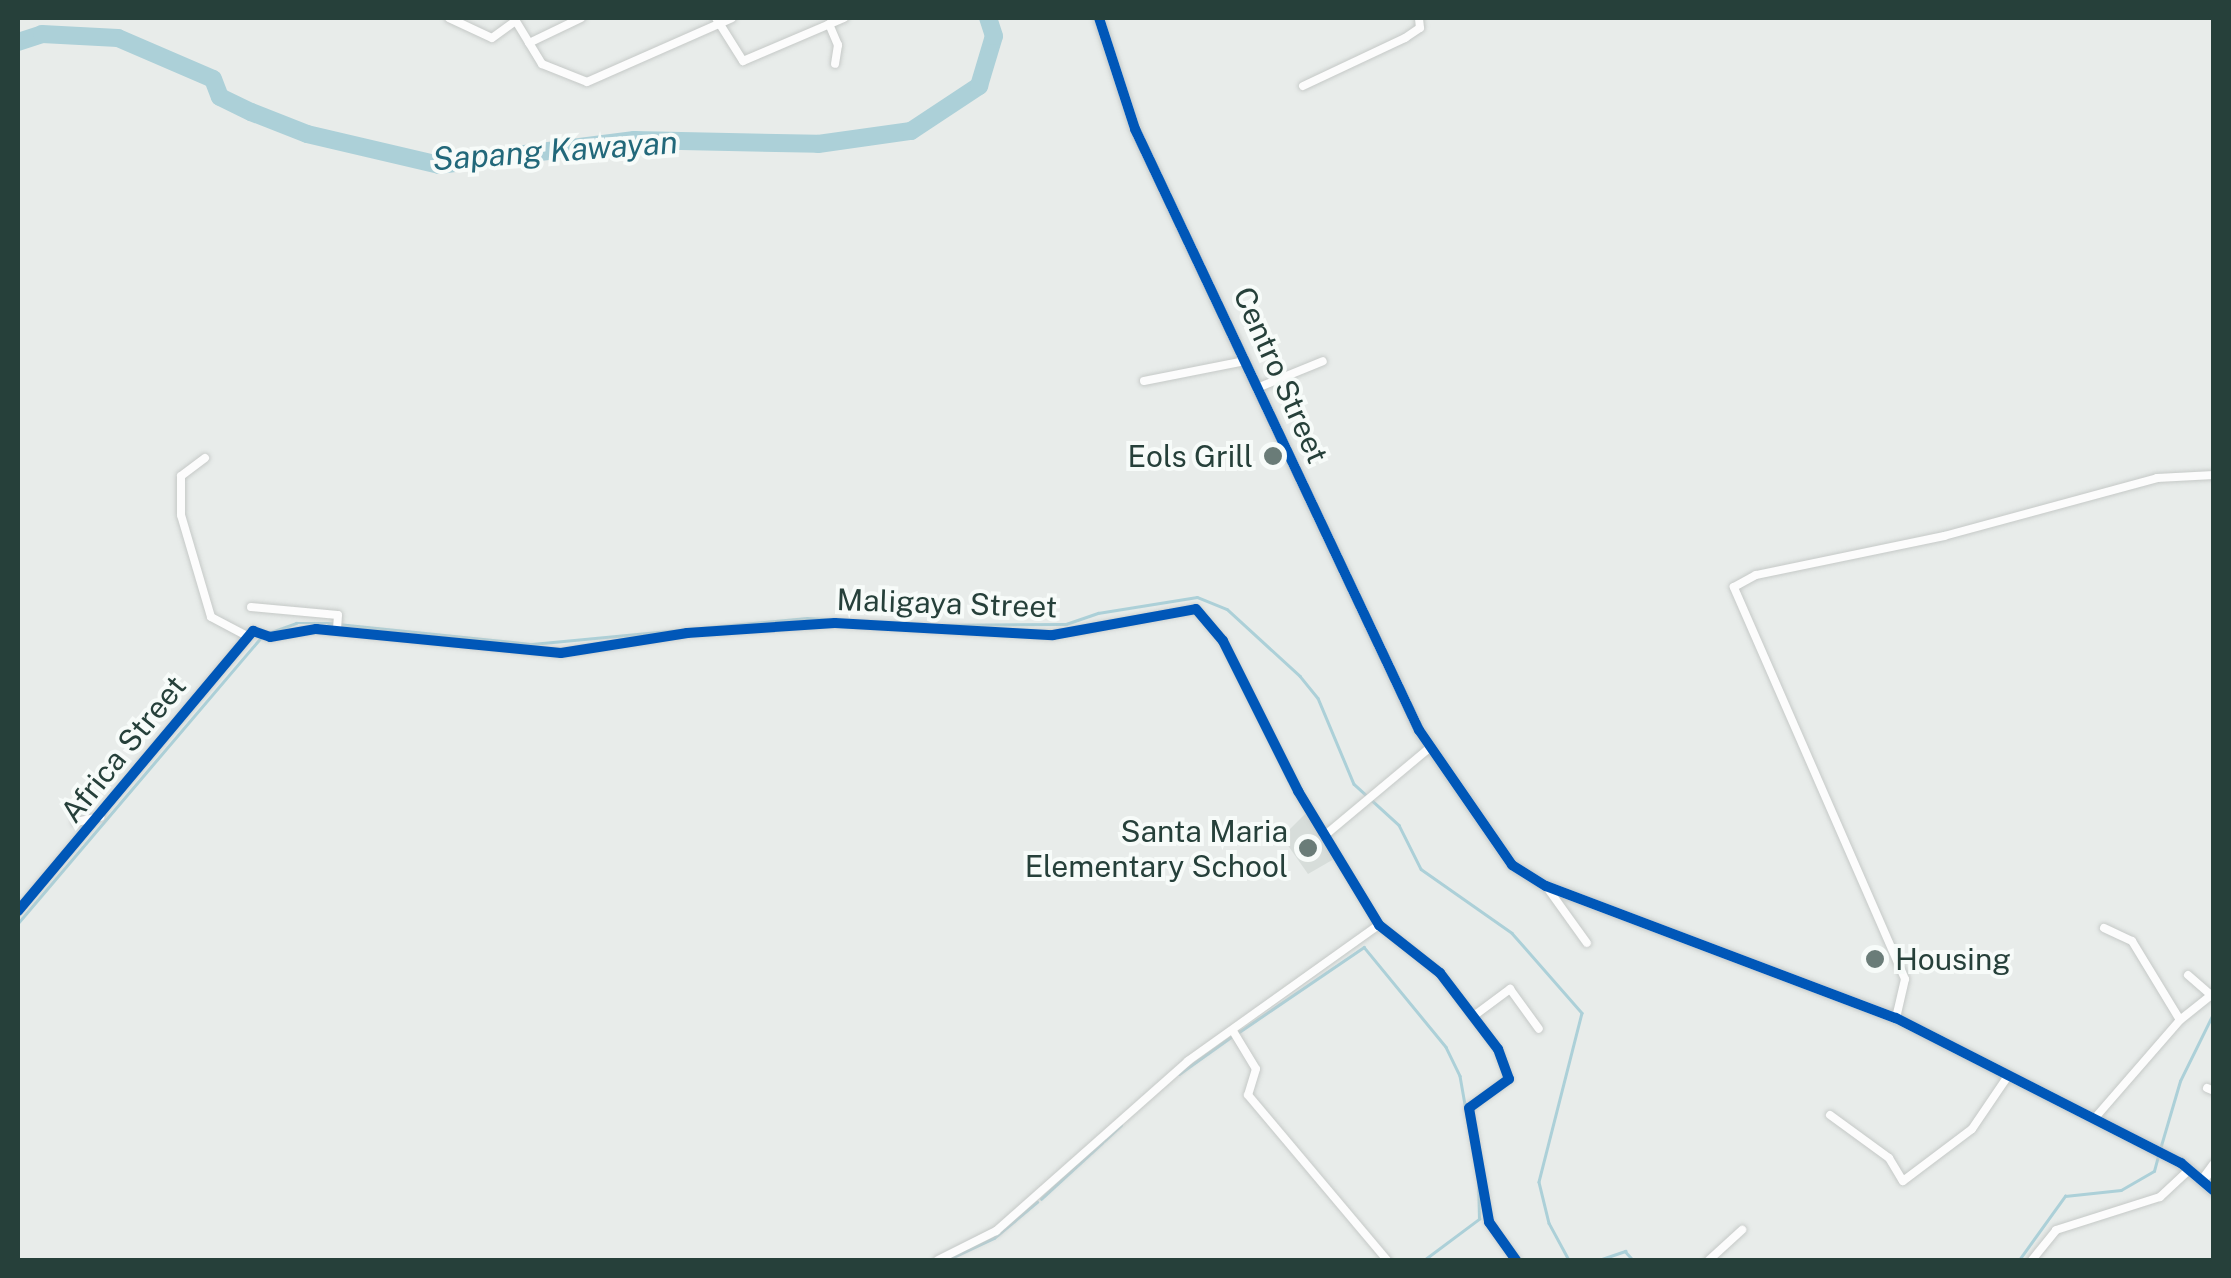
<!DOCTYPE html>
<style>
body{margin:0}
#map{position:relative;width:2231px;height:1278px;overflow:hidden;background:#e8ecea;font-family:"Public Sans",sans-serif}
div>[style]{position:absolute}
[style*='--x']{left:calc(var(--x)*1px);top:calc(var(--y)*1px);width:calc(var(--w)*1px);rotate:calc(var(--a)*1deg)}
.built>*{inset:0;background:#d7ddda}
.stream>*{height:2.5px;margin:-1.25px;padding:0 1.25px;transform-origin:1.25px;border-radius:1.25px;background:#acd0d8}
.river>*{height:18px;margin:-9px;padding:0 9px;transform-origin:9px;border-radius:9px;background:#acd0d8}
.roads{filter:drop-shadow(0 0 2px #c5c9c7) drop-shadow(0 0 2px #c5c9c7)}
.street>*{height:8px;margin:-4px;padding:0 4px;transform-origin:4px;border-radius:4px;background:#fcfcfc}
.secondary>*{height:10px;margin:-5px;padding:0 5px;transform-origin:5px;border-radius:5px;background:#fcfcfc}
.cycleway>*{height:10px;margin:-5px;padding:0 5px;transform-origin:5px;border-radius:5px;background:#0057b8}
.dots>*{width:28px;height:28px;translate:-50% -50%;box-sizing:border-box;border:5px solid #f7fbf9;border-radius:50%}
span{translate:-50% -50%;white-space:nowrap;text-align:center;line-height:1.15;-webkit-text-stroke:8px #f7fbf9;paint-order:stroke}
.street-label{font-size:30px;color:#26403a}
.poi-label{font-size:30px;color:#26403a}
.right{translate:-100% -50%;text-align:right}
.left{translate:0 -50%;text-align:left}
.water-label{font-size:32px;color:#22687a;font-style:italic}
.frame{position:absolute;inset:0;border:20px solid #26403a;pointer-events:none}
</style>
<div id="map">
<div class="built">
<i style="clip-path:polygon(1306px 813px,1334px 859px,1308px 874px,1282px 837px)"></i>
</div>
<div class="stream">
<i style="--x:940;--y:625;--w:126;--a:-0.5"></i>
<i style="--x:1066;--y:624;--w:34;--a:-19"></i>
<i style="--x:1098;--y:613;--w:100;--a:-9.2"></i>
<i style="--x:1197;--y:597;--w:32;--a:22"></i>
<i style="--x:1227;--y:609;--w:99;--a:42.5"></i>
<i style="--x:1300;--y:676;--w:28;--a:51"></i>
<i style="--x:1318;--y:698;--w:93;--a:67.3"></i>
<i style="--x:1354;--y:784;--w:61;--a:42.3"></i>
<i style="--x:1399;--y:825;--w:49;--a:63.4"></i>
<i style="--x:1421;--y:869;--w:111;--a:35.1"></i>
<i style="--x:1512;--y:933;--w:106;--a:48.8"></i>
<i style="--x:1582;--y:1013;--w:174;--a:104.3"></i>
<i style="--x:1539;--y:1182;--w:42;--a:76.3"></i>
<i style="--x:1549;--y:1223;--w:42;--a:61.6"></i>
<i style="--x:266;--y:634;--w:32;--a:-20"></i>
<i style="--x:296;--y:623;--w:32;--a:0"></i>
<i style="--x:328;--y:623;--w:205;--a:5.9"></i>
<i style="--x:532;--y:644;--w:276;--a:-5.4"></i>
<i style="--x:807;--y:618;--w:86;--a:3.3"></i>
<i style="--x:18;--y:923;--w:373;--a:-49.6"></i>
<i style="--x:1239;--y:1032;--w:151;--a:-34.2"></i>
<i style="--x:1364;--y:947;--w:129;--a:50.6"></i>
<i style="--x:1446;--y:1047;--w:32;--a:64"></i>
<i style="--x:1460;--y:1076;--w:58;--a:80"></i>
<i style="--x:1179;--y:1074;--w:64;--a:-35.4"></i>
<i style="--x:1104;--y:1141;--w:23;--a:-43"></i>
<i style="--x:2160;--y:1149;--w:71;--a:-73.6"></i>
<i style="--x:2180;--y:1081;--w:77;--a:-63.8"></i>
<i style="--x:1041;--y:1199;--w:83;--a:-42.6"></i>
<i style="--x:947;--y:1260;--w:52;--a:-25.1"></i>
<i style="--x:994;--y:1238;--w:56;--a:-39.9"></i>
<i style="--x:1424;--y:1260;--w:69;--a:-36.7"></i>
<i style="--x:1479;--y:1219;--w:44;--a:-91.3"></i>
<i style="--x:1599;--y:1260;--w:28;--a:-19"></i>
<i style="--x:1625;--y:1251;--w:12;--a:48"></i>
<i style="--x:2019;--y:1260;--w:79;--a:-54.3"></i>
<i style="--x:2065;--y:1196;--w:56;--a:-6.1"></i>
<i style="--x:2121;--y:1190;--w:38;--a:-30"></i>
<i style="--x:2154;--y:1171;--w:16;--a:-75"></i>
</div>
<div class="river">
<i style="--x:18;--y:42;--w:25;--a:-18"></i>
<i style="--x:42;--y:34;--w:76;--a:3"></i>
<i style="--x:118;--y:38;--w:103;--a:23.3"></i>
<i style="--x:213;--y:79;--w:19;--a:69"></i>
<i style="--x:220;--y:97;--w:34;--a:26"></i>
<i style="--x:251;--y:112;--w:60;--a:21.4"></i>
<i style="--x:307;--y:134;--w:136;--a:13.2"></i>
<i style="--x:439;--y:165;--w:197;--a:-7.3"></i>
<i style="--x:634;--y:140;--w:184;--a:1.2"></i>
<i style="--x:818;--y:144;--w:94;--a:-8"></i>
<i style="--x:911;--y:131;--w:82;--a:-33.5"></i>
<i style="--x:979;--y:86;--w:52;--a:-73.3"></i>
<i style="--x:994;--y:36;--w:19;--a:-108"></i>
</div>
<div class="roads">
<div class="street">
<i style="--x:449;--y:18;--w:47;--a:24.9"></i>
<i style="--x:492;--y:38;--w:29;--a:-36"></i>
<i style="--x:514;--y:18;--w:54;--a:58.7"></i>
<i style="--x:542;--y:64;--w:48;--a:21.8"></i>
<i style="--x:587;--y:82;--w:158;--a:-23.8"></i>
<i style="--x:716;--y:18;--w:51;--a:57.9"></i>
<i style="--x:743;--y:61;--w:110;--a:-23.1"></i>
<i style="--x:829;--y:24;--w:23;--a:67"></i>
<i style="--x:838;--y:45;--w:19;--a:99"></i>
<i style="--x:529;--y:43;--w:58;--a:-25.7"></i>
<i style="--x:1303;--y:86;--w:113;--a:-25.2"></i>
<i style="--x:1405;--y:38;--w:18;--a:-34"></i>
<i style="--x:1420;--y:28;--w:10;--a:-96"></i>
<i style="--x:1144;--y:381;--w:103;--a:-11.2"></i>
<i style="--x:1257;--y:388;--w:71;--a:-22.2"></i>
<i style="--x:205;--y:458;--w:30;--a:143"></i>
<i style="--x:181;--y:476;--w:39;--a:90"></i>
<i style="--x:181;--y:515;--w:106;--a:73.6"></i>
<i style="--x:211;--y:617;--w:41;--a:27.8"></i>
<i style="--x:251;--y:607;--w:87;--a:5.3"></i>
<i style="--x:338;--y:615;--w:16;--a:94"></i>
<i style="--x:76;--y:822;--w:25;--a:-12"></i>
<i style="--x:1324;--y:836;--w:136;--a:-39.9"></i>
<i style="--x:1546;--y:886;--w:70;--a:54.3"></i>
<i style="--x:18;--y:911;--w:366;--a:-50"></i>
<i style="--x:253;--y:631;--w:18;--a:19"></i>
<i style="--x:270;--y:637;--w:47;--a:-9.9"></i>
<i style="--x:316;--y:629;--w:246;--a:5.6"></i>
<i style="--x:561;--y:653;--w:128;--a:-9"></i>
<i style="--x:687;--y:633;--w:148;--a:-3.9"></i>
<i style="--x:835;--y:623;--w:218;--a:3.2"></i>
<i style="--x:1053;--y:635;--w:145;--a:-10.3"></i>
<i style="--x:1196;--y:609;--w:42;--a:49.8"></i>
<i style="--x:1223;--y:641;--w:168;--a:63.4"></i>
<i style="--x:1298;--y:791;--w:157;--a:58.8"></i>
<i style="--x:1379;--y:925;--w:78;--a:38.2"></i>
<i style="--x:1440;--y:973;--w:96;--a:52.7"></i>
<i style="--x:1498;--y:1049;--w:32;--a:70"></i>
<i style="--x:1509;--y:1079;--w:49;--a:144.1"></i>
<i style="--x:1469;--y:1108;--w:116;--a:80"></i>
<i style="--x:1489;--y:1222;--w:47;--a:54.6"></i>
<i style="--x:2104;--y:928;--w:31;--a:25"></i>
<i style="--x:2132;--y:941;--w:92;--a:58.7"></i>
<i style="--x:2188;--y:975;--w:30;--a:41"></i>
<i style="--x:1475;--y:1015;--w:44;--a:-36.6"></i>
<i style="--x:1510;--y:989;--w:49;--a:54.1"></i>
<i style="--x:1896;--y:1018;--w:40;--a:-77"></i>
<i style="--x:1905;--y:979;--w:428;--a:-113.6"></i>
<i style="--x:1734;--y:587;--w:25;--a:-29"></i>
<i style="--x:1756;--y:575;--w:192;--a:-11.7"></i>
<i style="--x:1944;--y:536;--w:221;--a:-15.2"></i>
<i style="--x:2157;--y:478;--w:57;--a:-3"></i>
<i style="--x:1233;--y:1031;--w:44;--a:58.8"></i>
<i style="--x:1256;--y:1069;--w:27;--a:107"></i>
<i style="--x:1248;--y:1095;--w:216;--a:49.9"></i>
<i style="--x:2207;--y:1088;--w:8;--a:23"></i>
<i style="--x:1830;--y:1115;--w:73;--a:36.1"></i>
<i style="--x:1889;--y:1158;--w:27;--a:59"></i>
<i style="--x:1903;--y:1181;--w:86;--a:-37"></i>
<i style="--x:1972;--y:1129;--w:64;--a:-55.8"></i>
<i style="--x:2094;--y:1119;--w:131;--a:-49"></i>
<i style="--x:2180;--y:1020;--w:43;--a:-38.5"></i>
<i style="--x:938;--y:1260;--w:65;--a:-26.6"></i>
<i style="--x:996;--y:1231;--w:256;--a:-41.5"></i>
<i style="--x:1188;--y:1061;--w:234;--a:-35.5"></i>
<i style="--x:1709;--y:1260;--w:45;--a:-42.3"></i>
<i style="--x:2032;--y:1260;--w:38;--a:-51"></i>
<i style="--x:2056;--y:1230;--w:109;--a:-17.6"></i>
<i style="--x:2160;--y:1197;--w:41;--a:-43"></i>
</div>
<div class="secondary">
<i style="--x:1099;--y:18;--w:117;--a:72"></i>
<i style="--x:1135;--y:129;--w:665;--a:64.71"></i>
<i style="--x:1419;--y:730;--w:164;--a:55.4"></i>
<i style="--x:1512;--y:865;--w:40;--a:32"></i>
<i style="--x:1546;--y:886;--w:374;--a:20.7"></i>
<i style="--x:1896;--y:1018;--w:320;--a:27"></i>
<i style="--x:2181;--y:1163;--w:43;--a:40.3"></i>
<i style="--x:2203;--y:1180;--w:19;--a:-54"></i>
</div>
</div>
<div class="cycleway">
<i style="--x:1099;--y:18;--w:117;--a:72"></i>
<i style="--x:1135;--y:129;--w:665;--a:64.71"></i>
<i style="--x:1419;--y:730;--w:164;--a:55.4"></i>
<i style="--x:1512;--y:865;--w:40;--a:32"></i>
<i style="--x:1546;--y:886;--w:374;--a:20.7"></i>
<i style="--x:1896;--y:1018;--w:320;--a:27"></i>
<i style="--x:2181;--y:1163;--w:43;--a:40.3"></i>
<i style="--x:18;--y:911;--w:366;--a:-50"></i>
<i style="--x:253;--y:631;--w:18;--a:19"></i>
<i style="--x:270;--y:637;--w:47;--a:-9.9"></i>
<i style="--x:316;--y:629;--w:246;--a:5.6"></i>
<i style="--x:561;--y:653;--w:128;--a:-9"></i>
<i style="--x:687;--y:633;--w:148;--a:-3.9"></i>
<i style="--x:835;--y:623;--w:218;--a:3.2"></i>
<i style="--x:1053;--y:635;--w:145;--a:-10.3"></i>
<i style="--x:1196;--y:609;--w:42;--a:49.8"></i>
<i style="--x:1223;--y:641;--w:168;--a:63.4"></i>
<i style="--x:1298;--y:791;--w:157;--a:58.8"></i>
<i style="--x:1379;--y:925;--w:78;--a:38.2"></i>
<i style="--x:1440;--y:973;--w:96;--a:52.7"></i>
<i style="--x:1498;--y:1049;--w:32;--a:70"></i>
<i style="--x:1509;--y:1079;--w:49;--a:144.1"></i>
<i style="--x:1469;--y:1108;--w:116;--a:80"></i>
<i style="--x:1489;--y:1222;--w:47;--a:54.6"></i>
</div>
<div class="dots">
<i style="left:1273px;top:456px;background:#6a7c78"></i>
<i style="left:1308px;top:848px;background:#6a7c78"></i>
<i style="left:1875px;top:959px;background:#6a7c78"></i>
</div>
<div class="street-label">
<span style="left:1281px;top:375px;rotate:66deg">Centro Street</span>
<span style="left:947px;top:603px;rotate:2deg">Maligaya Street</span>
<span style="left:123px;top:749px;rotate:-51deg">Africa Street</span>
</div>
<div class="poi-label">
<span class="right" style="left:1253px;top:456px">Eols Grill</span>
<span class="right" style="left:1288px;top:848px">Santa Maria<br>Elementary School</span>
<span class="left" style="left:1895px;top:959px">Housing</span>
</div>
<div class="water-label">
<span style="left:555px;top:151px;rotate:-4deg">Sapang Kawayan</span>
</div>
<div class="frame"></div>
</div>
